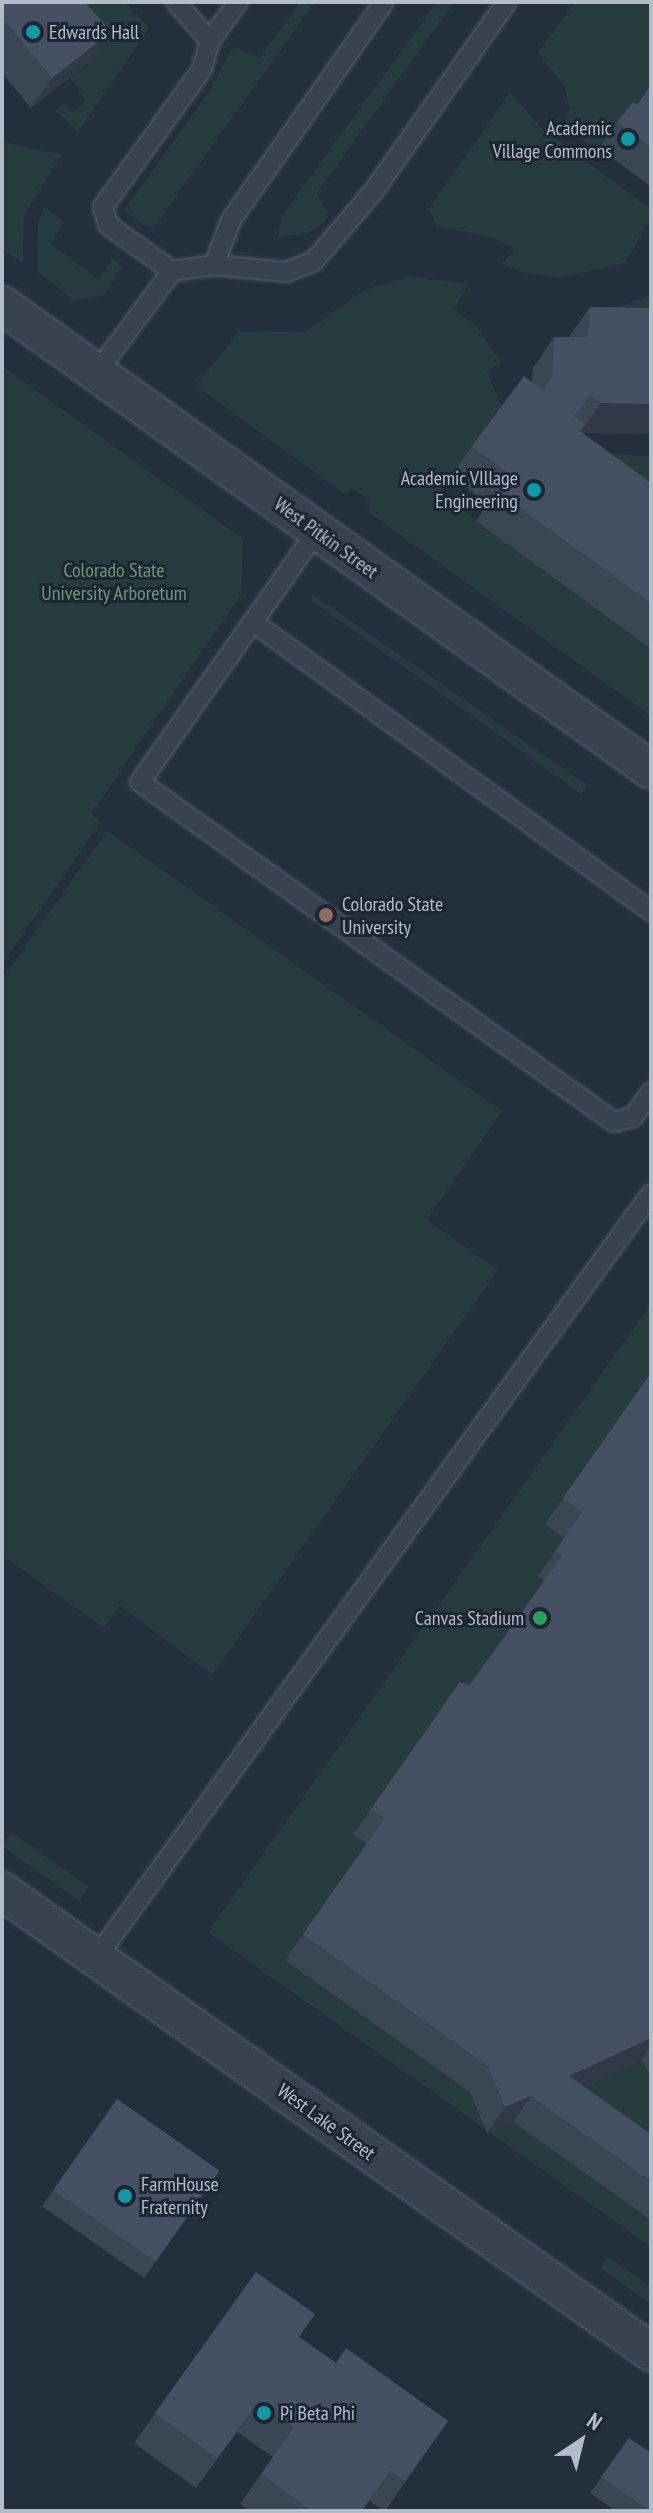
<!DOCTYPE html>
<style>
body{margin:0}
#map{position:relative;width:653px;height:2513px;overflow:hidden;background:#242f3e;font-family:"PT Sans Narrow",sans-serif}
div>[style]{position:absolute}
[style*='--x']{left:calc(var(--x)*1px);top:calc(var(--y)*1px);width:calc(var(--w)*1px);rotate:calc(var(--a)*1deg)}
.green>*{inset:0;background:#263c3f;transform-origin:0 0}
.roads{filter:drop-shadow(0 0 2px #565f6c) drop-shadow(0 0 2px #565f6c)}
.lane>*{height:18px;margin:-9px;padding:0 9px;transform-origin:9px;border-radius:9px;background:#38414e}
.street>*{height:36px;margin:-18px;padding:0 18px;transform-origin:18px;border-radius:18px;background:#38414e}
.wall>*{inset:0;background:#3b4654;transform-origin:0 0}
.shaded-wall>*{inset:0;background:#303945}
.building>*{inset:0;background:#455162;transform-origin:0 0}
.dots>*{width:22px;height:22px;translate:-50% -50%;box-sizing:border-box;border:4px solid #1d2633;border-radius:50%}
span{translate:-50% -50%;white-space:nowrap;text-align:center;line-height:1.15;-webkit-text-stroke:6px #1d2633;paint-order:stroke}
.poi-label{font-size:20px;color:#b4bcc9}
.left{translate:0 -50%;text-align:left}
.right{translate:-100% -50%;text-align:right}
.street-label{font-size:20px;color:#b4bcc9}
.park-label{font-size:20px;color:#6b9a76}
.frame{position:absolute;inset:0;border:4px solid #b4bcc9;pointer-events:none}
.north{position:absolute;left:541px;top:2401px;width:80px;height:80px;-webkit-text-stroke:6px #1d2633;paint-order:stroke;rotate:35deg;font-size:22px;font-weight:700;line-height:32px;text-align:center;color:#b4bcc9}
.north::after{content:'';display:block;margin:auto;width:28px;height:36px;background:#b4bcc9;clip-path:polygon(50% 0,100% 100%,50% 72%,0 100%)}
</style>
<div id="map">
<div class="green">
<i style="clip-path:polygon(38px 2px,125px 2px,149px 28px,78px 132px,55px 110px,64px 103px,73px 112px,86px 101px,70px 78px,90px 62px)"></i>
<i style="clip-path:polygon(300px 2px,315px 2px,154px 227px,142px 224px,124px 210px,209px 92px,228px 55px,236px 48px,260px 58px)"></i>
<i style="clip-path:polygon(437px 2px,454px 2px,317px 193px,328px 213px,326px 221px,309px 233px,278px 237px,282px 216px)"></i>
<i style="clip-path:polygon(575px 2px,651px 2px,651px 85px,619px 131px,614px 128px,597px 150px,565px 127px,569px 108px,565px 87px,538px 53px)"></i>
<i style="clip-path:polygon(510px 92px,543px 130px,651px 209px,651px 218px,625px 263px,559px 278px,521px 272px,502px 264px,515px 249px,488px 236px,436px 226px,429px 209px)"></i>
<i style="clip-path:polygon(2px 142px,62px 155px,24px 215px,23px 264px,2px 249px)"></i>
<i style="clip-path:polygon(44px 207px,64px 222px,51px 244px,98px 279px,113px 258px,122px 266px,103px 296px,73px 300px,37px 271px,38px 222px)"></i>
<i style="clip-path:polygon(409px 277px,469px 283px,454px 310px,476px 326px,501px 362px,487px 372px,502px 407px,441px 494px,651px 649px,651px 716px,367px 511px,372px 502px,352px 488px,346px 495px,196px 386px,239px 331px,305px 332px,365px 290px)"></i>
<i style="clip-path:polygon(651px 295px,651px 335px,605px 320px,618px 307px)"></i>
<i style="clip-path:polygon(2px 366px,243px 539px,241px 594px,91px 814px,101px 822px,2px 964px)"></i>
<i style="clip-path:polygon(610px 454px,651px 456px,651px 481px,642px 479px)"></i>
<i style="clip-path:polygon(312px 594px,587px 785px,581px 794px,312px 601px)"></i>
<i style="clip-path:polygon(107px 831px,502px 1111px,427px 1220px,498px 1270px,212px 1675px,120px 1606px,104px 1628px,2px 1555px,2px 979px)"></i>
<i style="clip-path:polygon(651px 1304px,651px 2247px,208px 1932px)"></i>
<i style="left:11px;top:1832px;width:95px;height:17px;rotate:35deg"></i>
<i style="clip-path:polygon(608px 2257px,651px 2287px,651px 2304px,600px 2268px)"></i>
</div>
<div class="roads">
<div class="lane">
<i style="--x:176;--y:2;--w:52;--a:48.9"></i>
<i style="--x:238;--y:2;--w:48;--a:125.7"></i>
<i style="--x:210;--y:41;--w:29;--a:106"></i>
<i style="--x:202;--y:69;--w:170;--a:125.7"></i>
<i style="--x:103;--y:207;--w:19;--a:74"></i>
<i style="--x:108;--y:225;--w:79;--a:35.7"></i>
<i style="--x:172;--y:271;--w:42;--a:-8.1"></i>
<i style="--x:214;--y:265;--w:72;--a:5.6"></i>
<i style="--x:286;--y:272;--w:30;--a:-21"></i>
<i style="--x:314;--y:261;--w:91;--a:-49.5"></i>
<i style="--x:373;--y:192;--w:232;--a:-54.8"></i>
<i style="--x:214;--y:265;--w:48;--a:-69.3"></i>
<i style="--x:231;--y:220;--w:266;--a:-54.9"></i>
<i style="--x:97;--y:372;--w:126;--a:-53.4"></i>
<i style="--x:317;--y:531;--w:307;--a:125.2"></i>
<i style="--x:140;--y:782;--w:583;--a:35.65"></i>
<i style="--x:614;--y:1122;--w:20;--a:-15"></i>
<i style="--x:633;--y:1117;--w:31;--a:-54"></i>
<i style="--x:253;--y:622;--w:492;--a:36"></i>
<i style="--x:96;--y:1958;--w:944;--a:-54"></i>
</div>
<div class="street">
<i style="--x:2;--y:305;--w:798;--a:35.62"></i>
<i style="--x:2;--y:1891;--w:796;--a:35.39"></i>
</div>
</div>
<div class="wall">
<i style="clip-path:polygon(2px 2px,111px 32px,90px 62px,31px 108px,2px 73px)"></i>
<i style="clip-path:polygon(651px 85px,651px 185px,650px 186px,599px 148px,617px 122px,637px 105px)"></i>
<i style="clip-path:polygon(590px 307px,651px 308px,651px 434px,582px 433px,651px 483px,651px 649px,476px 521px,488px 504px,451px 476px,472px 446px,532px 382px,533px 368px,554px 337px,569px 337px)"></i>
<i style="clip-path:polygon(651px 1373px,651px 2075px,641px 2060px,584px 2087px,651px 2134px,651px 2220px,513px 2122px,487px 2133px,470px 2092px,285px 1960px,367px 1843px,353px 1835px,460px 1682px,469px 1686px,544px 1581px,538px 1576px,564px 1538px,545px 1524px)"></i>
<i style="left:117px;top:2099px;width:125px;height:131px;rotate:35deg"></i>
<i style="clip-path:polygon(256px 2272px,299px 2337px,336px 2363px,448px 2421px,385px 2511px,369px 2501px,362px 2511px,249px 2511px,240px 2504px,273px 2457px,237px 2432px,196px 2488px,134px 2443px)"></i>
<i style="clip-path:polygon(629px 2438px,651px 2511px,616px 2511px,590px 2493px)"></i>
</div>
<div class="shaded-wall">
<i style="clip-path:polygon(111px 32px,90px 62px,31px 108px,52px 78px)"></i>
<i style="clip-path:polygon(601px 403px,651px 404px,651px 434px,580px 433px)"></i>
<i style="clip-path:polygon(651px 2038px,651px 2046px,641px 2060px,551px 2102px,569px 2076px)"></i>
<i style="clip-path:polygon(531px 2096px,513px 2122px,487px 2133px,505px 2107px)"></i>
</div>
<div class="building">
<i style="clip-path:polygon(2px 2px,85px 2px,111px 32px,52px 78px,2px 17px)"></i>
<i style="clip-path:polygon(651px 85px,651px 147px,617px 122px,633px 102px,637px 105px)"></i>
<i style="clip-path:polygon(590px 307px,651px 308px,651px 404px,601px 403px,590px 395px,574px 416px,584px 423px,580px 431px,651px 483px,651px 603px,497px 491px,509px 474px,472px 446px,524px 376px,543px 390px,552px 378px,554px 337px,588px 337px)"></i>
<i style="clip-path:polygon(651px 1373px,651px 2038px,569px 2076px,651px 2134px,651px 2181px,531px 2096px,505px 2107px,488px 2066px,303px 1934px,385px 1818px,371px 1809px,460px 1682px,469px 1686px,562px 1556px,556px 1550px,582px 1512px,563px 1498px)"></i>
<i style="left:117px;top:2099px;width:125px;height:111px;rotate:35deg"></i>
<i style="clip-path:polygon(256px 2272px,315px 2314px,299px 2337px,336px 2363px,346px 2348px,448px 2421px,405px 2481px,390px 2471px,361px 2511px,312px 2511px,261px 2474px,294px 2427px,258px 2402px,217px 2458px,155px 2413px)"></i>
<i style="clip-path:polygon(629px 2438px,651px 2453px,651px 2511px,601px 2477px)"></i>
</div>
<div class="dots">
<i style="left:33px;top:32px;background:#0f9aa8"></i>
<i style="left:628px;top:139px;background:#0f9aa8"></i>
<i style="left:534px;top:490px;background:#0f9aa8"></i>
<i style="left:326px;top:915px;background:#8d6e63"></i>
<i style="left:540px;top:1618px;background:#2e9e5b"></i>
<i style="left:125px;top:2196px;background:#0f9aa8"></i>
<i style="left:264px;top:2413px;background:#0f9aa8"></i>
</div>
<div class="poi-label">
<span class="left" style="left:49px;top:32px">Edwards Hall</span>
<span class="right" style="left:612px;top:140px">Academic<br>Village Commons</span>
<span class="right" style="left:518px;top:490px">Academic VIllage<br>Engineering</span>
<span class="left" style="left:342px;top:916px">Colorado State<br>University</span>
<span class="right" style="left:524px;top:1618px">Canvas Stadium</span>
<span class="left" style="left:141px;top:2196px">FarmHouse<br>Fraternity</span>
<span class="left" style="left:280px;top:2413px">Pi Beta Phi</span>
</div>
<div class="street-label">
<span style="left:326px;top:538px;rotate:36deg">West Pitkin Street</span>
<span style="left:326px;top:2122px;rotate:36deg">West Lake Street</span>
</div>
<div class="park-label">
<span style="left:114px;top:582px">Colorado State<br>University Arboretum</span>
</div>
<div class="frame"></div>
<div class="north">N</div>
</div>
